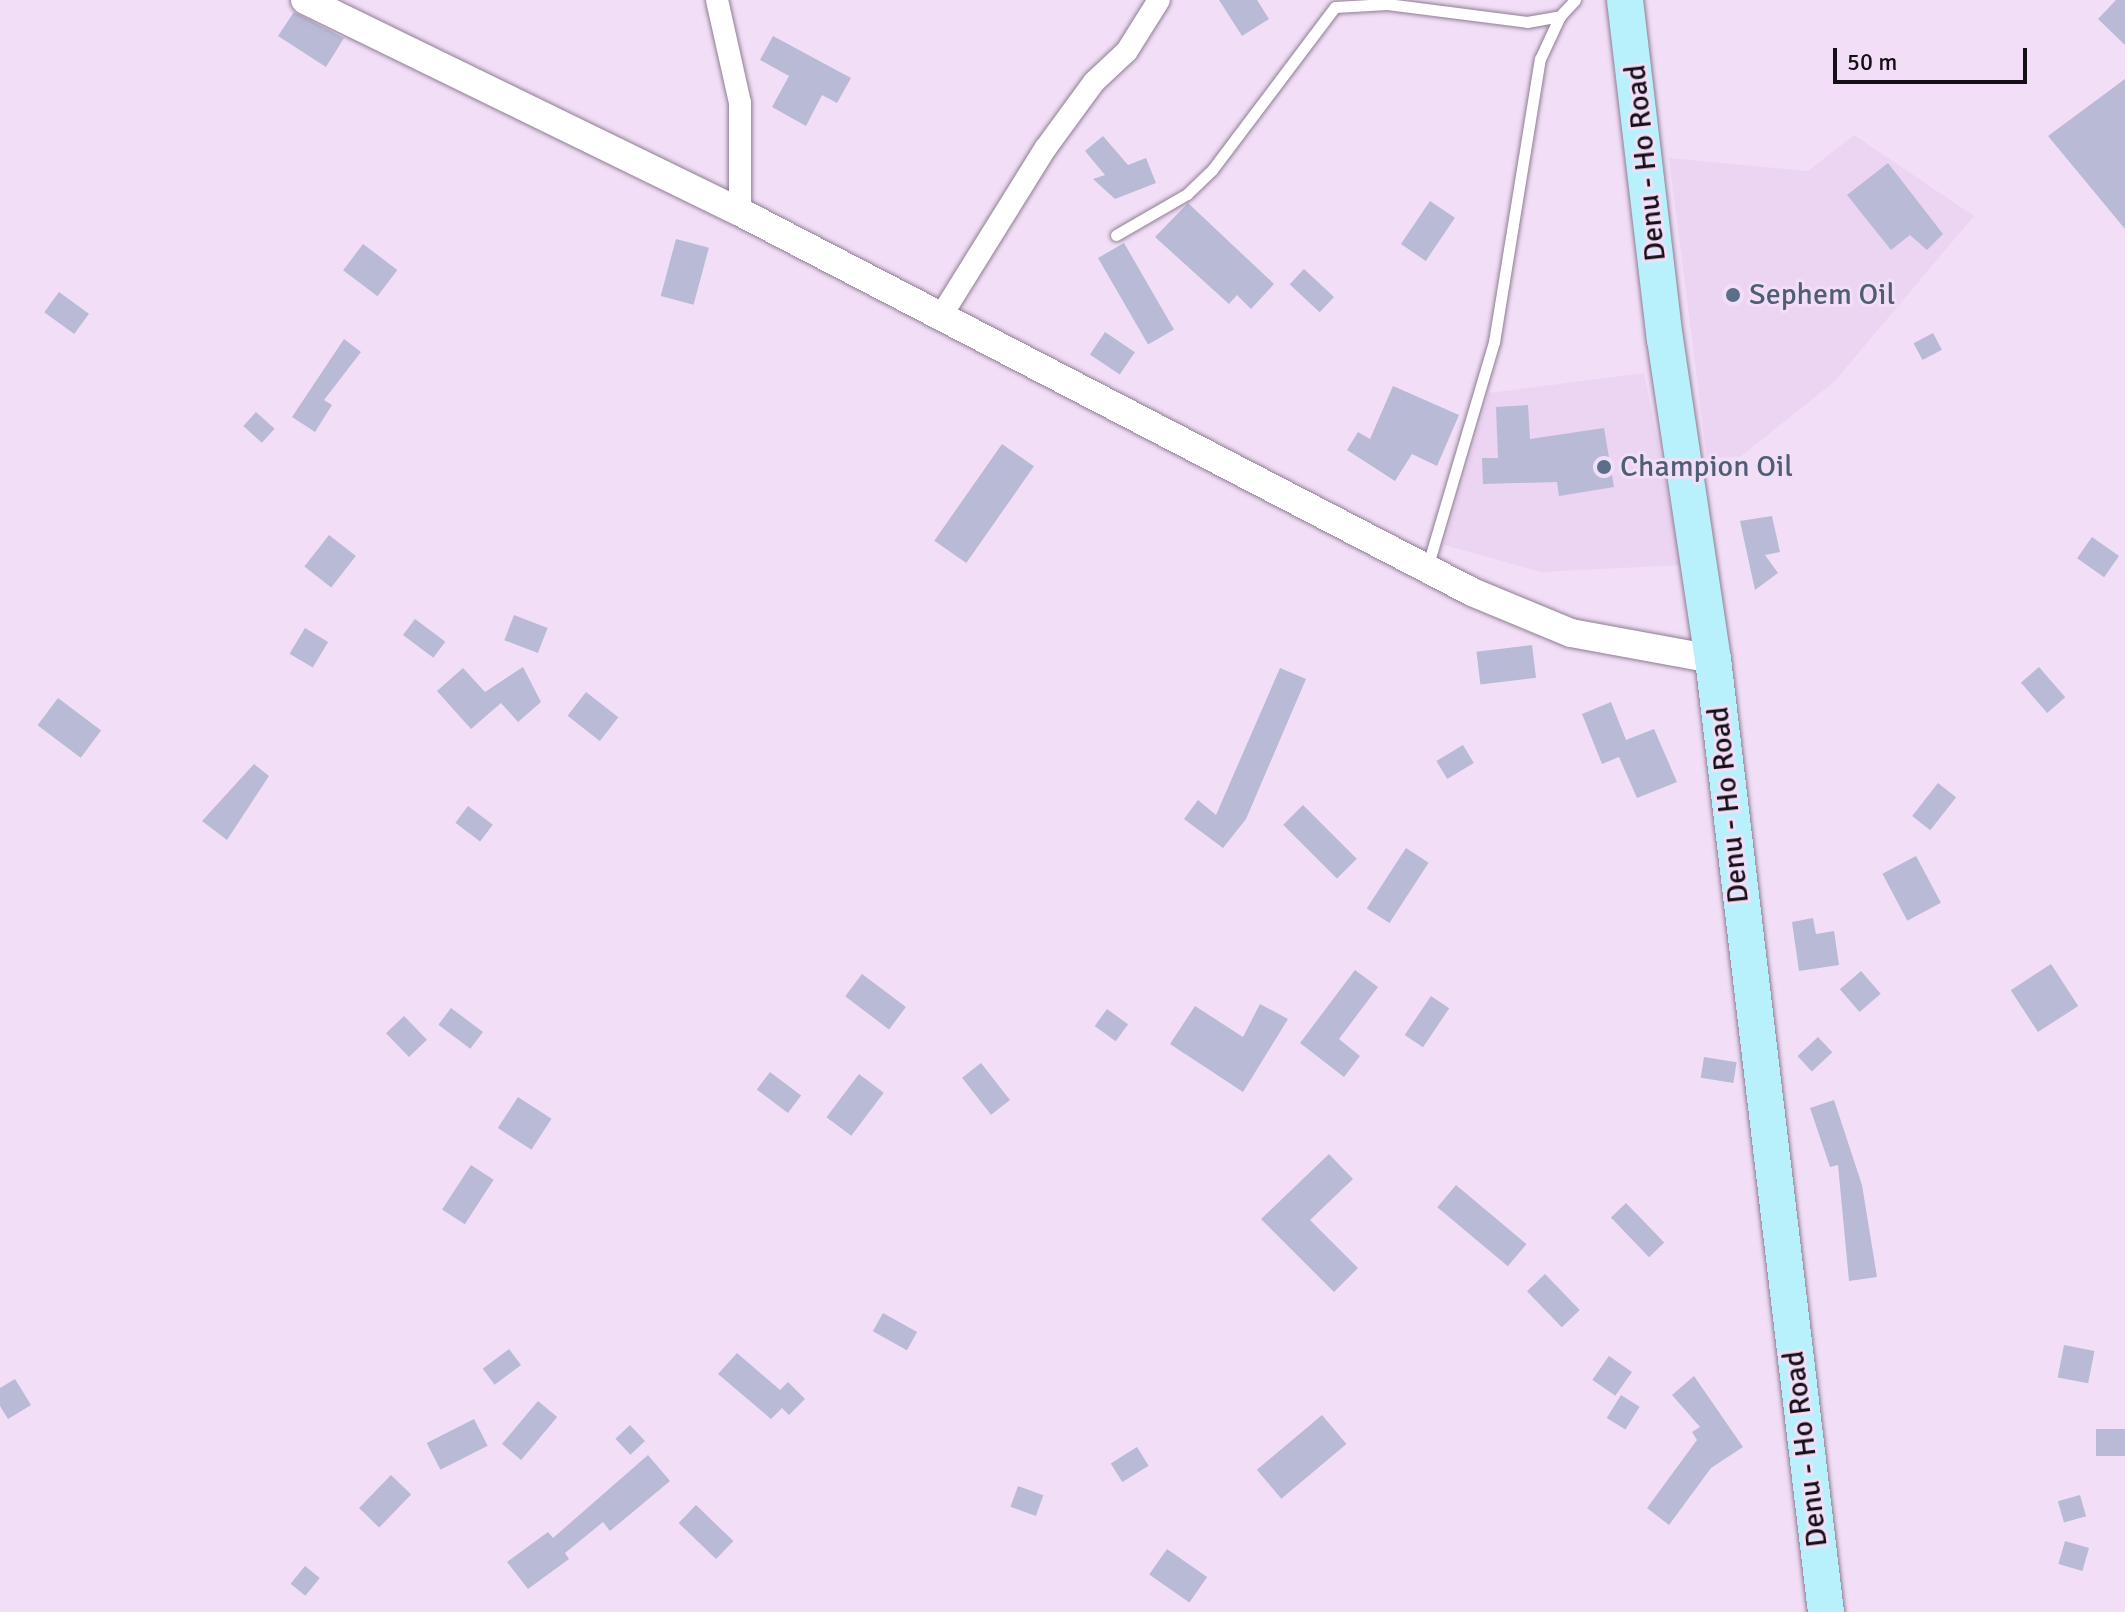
<!DOCTYPE html>
<style>
body{margin:0}
#map{position:relative;width:2125px;height:1612px;overflow:hidden;background:#f2dff7;font-family:Signika,sans-serif}
div>[style]{position:absolute}
[style*='--x']{left:calc(var(--x)*1px);top:calc(var(--y)*1px);width:calc(var(--w)*1px);rotate:calc(var(--a)*1deg)}
.built>*{inset:0;background:#ecd4f3}
.building>*{inset:0;background:#b8bad6;transform-origin:0 0}
.roads{filter:drop-shadow(0 0 2px #8e7d93) drop-shadow(0 0 2px #8e7d93)}
.service>*{height:11px;margin:-5.5px;padding:0 5.5px;transform-origin:5.5px;border-radius:5.5px;background:#fff}
.minor>*{height:22px;margin:-11px;padding:0 11px;transform-origin:11px;border-radius:11px;background:#fff}
.tertiary>*{height:28px;margin:-14px;padding:0 14px;transform-origin:14px;border-radius:14px;background:#fff}
.primary>*{height:36px;margin:-18px;padding:0 18px;transform-origin:18px;border-radius:18px;background:#b8f1fc}
.dots>*{width:22px;height:22px;translate:-50% -50%;box-sizing:border-box;border:4px solid #f2dff7;border-radius:50%}
span{translate:-50% -50%;white-space:nowrap;text-align:center;line-height:1.15;-webkit-text-stroke:6px #f2dff7;paint-order:stroke}
.street-label{font-size:30px;color:#150f17}
.service-label{font-size:30px;color:#4e5e75}
.left{translate:0 -50%;text-align:left}
.scale{position:absolute;left:1833px;top:48px;width:194px;height:36px;box-sizing:border-box;border:4px solid #150f17;border-top:0;padding-left:10px;font-size:24px;line-height:28px;white-space:nowrap;color:#150f17;-webkit-text-stroke:6px #f2dff7;paint-order:stroke}
</style>
<div id="map">
<div class="built">
<i style="clip-path:polygon(1854px 135px,1974px 216px,1834px 382px,1740px 457px,1707px 458px,1669px 158px,1808px 171px)"></i>
<i style="clip-path:polygon(1644px 373px,1682px 565px,1541px 572px,1444px 545px,1489px 393px)"></i>
</div>
<div class="building">
<i style="clip-path:polygon(1219px 0,1257px 0,1269px 19px,1242px 36px)"></i>
<i style="clip-path:polygon(2116px 0,2125px 0,2125px 45px,2098px 19px)"></i>
<i style="clip-path:polygon(294px 12px,344px 38px,326px 67px,278px 36px)"></i>
<i style="clip-path:polygon(773px 36px,851px 78px,837px 103px,822px 95px,806px 126px,772px 107px,789px 76px,760px 60px)"></i>
<i style="clip-path:polygon(2125px 79px,2125px 229px,2048px 136px)"></i>
<i style="clip-path:polygon(1103px 136px,1128px 165px,1146px 158px,1156px 183px,1115px 199px,1093px 179px,1105px 175px,1085px 151px)"></i>
<i style="clip-path:polygon(1888px 163px,1943px 234px,1927px 250px,1910px 235px,1891px 250px,1847px 195px)"></i>
<i style="left:1430px;top:201px;width:30px;height:52px;rotate:34deg"></i>
<i style="clip-path:polygon(1188px 203px,1274px 284px,1251px 309px,1237px 295px,1229px 304px,1155px 237px)"></i>
<i style="left:676px;top:239px;width:34px;height:59px;rotate:15deg"></i>
<i style="left:1124px;top:243px;width:100px;height:30px;rotate:60deg"></i>
<i style="left:363px;top:244px;width:43px;height:33px;rotate:37deg"></i>
<i style="left:1304px;top:269px;width:41px;height:21px;rotate:43deg"></i>
<i style="left:59px;top:292px;width:37px;height:25px;rotate:36deg"></i>
<i style="left:1105px;top:332px;width:36px;height:27px;rotate:34deg"></i>
<i style="left:1933px;top:333px;width:19px;height:22px;rotate:62deg"></i>
<i style="clip-path:polygon(344px 339px,361px 352px,324px 400px,332px 405px,315px 432px,292px 417px)"></i>
<i style="clip-path:polygon(1393px 386px,1459px 415px,1437px 466px,1412px 454px,1395px 481px,1347px 450px,1358px 432px,1370px 439px)"></i>
<i style="clip-path:polygon(1528px 405px,1530px 439px,1604px 428px,1614px 487px,1559px 496px,1557px 482px,1483px 484px,1482px 458px,1498px 458px,1496px 407px)"></i>
<i style="left:256px;top:412px;width:25px;height:19px;rotate:42deg"></i>
<i style="left:1002px;top:444px;width:39px;height:118px;rotate:35deg"></i>
<i style="clip-path:polygon(1772px 516px,1780px 552px,1765px 555px,1778px 573px,1755px 590px,1740px 521px)"></i>
<i style="left:329px;top:535px;width:34px;height:40px;rotate:38deg"></i>
<i style="left:2092px;top:537px;width:33px;height:26px;rotate:35deg"></i>
<i style="left:514px;top:615px;width:36px;height:27px;rotate:21deg"></i>
<i style="left:415px;top:619px;width:38px;height:20px;rotate:37deg"></i>
<i style="left:305px;top:628px;width:27px;height:30px;rotate:31deg"></i>
<i style="left:1532px;top:645px;width:33px;height:56px;rotate:83deg"></i>
<i style="clip-path:polygon(523px 667px,541px 702px,518px 722px,501px 703px,471px 729px,437px 691px,463px 668px,485px 692px)"></i>
<i style="left:2039px;top:667px;width:40px;height:24px;rotate:49deg"></i>
<i style="clip-path:polygon(1280px 668px,1306px 679px,1246px 819px,1223px 848px,1184px 819px,1198px 800px,1216px 815px)"></i>
<i style="left:586px;top:692px;width:41px;height:30px;rotate:38deg"></i>
<i style="left:58px;top:698px;width:54px;height:34px;rotate:37deg"></i>
<i style="clip-path:polygon(1611px 702px,1626px 740px,1654px 729px,1677px 782px,1637px 798px,1619px 757px,1602px 764px,1582px 714px)"></i>
<i style="left:1463px;top:745px;width:21px;height:31px;rotate:59deg"></i>
<i style="clip-path:polygon(254px 764px,269px 776px,227px 840px,202px 821px)"></i>
<i style="left:1938px;top:783px;width:23px;height:42px;rotate:38deg"></i>
<i style="left:1303px;top:805px;width:76px;height:28px;rotate:45deg"></i>
<i style="left:468px;top:806px;width:31px;height:21px;rotate:37deg"></i>
<i style="left:1406px;top:848px;width:27px;height:72px;rotate:33deg"></i>
<i style="left:1916px;top:856px;width:53px;height:38px;rotate:62deg"></i>
<i style="clip-path:polygon(1813px 918px,1816px 934px,1834px 931px,1839px 965px,1799px 971px,1792px 922px)"></i>
<i style="left:2051px;top:964px;width:50px;height:48px;rotate:57deg"></i>
<i style="clip-path:polygon(1355px 970px,1378px 987px,1339px 1039px,1360px 1056px,1344px 1077px,1300px 1043px)"></i>
<i style="left:1861px;top:971px;width:30px;height:28px;rotate:49deg"></i>
<i style="left:862px;top:974px;width:55px;height:28px;rotate:37deg"></i>
<i style="left:1431px;top:996px;width:22px;height:47px;rotate:34deg"></i>
<i style="clip-path:polygon(1260px 1004px,1288px 1019px,1243px 1092px,1170px 1044px,1195px 1006px,1243px 1037px)"></i>
<i style="left:451px;top:1008px;width:40px;height:21px;rotate:37deg"></i>
<i style="left:1107px;top:1009px;width:26px;height:21px;rotate:36deg"></i>
<i style="left:404px;top:1016px;width:33px;height:25px;rotate:46deg"></i>
<i style="left:1818px;top:1037px;width:21px;height:28px;rotate:47deg"></i>
<i style="left:1704px;top:1057px;width:33px;height:21px;rotate:9deg"></i>
<i style="left:981px;top:1063px;width:47px;height:24px;rotate:52deg"></i>
<i style="left:770px;top:1072px;width:39px;height:22px;rotate:37deg"></i>
<i style="left:859px;top:1074px;width:31px;height:54px;rotate:37deg"></i>
<i style="left:518px;top:1097px;width:40px;height:37px;rotate:33deg"></i>
<i style="clip-path:polygon(1834px 1100px,1862px 1185px,1877px 1277px,1849px 1281px,1838px 1165px,1830px 1167px,1810px 1108px)"></i>
<i style="clip-path:polygon(1329px 1154px,1353px 1179px,1310px 1220px,1358px 1268px,1334px 1292px,1261px 1219px)"></i>
<i style="left:471px;top:1165px;width:27px;height:53px;rotate:33deg"></i>
<i style="left:1456px;top:1185px;width:92px;height:29px;rotate:40deg"></i>
<i style="left:1626px;top:1203px;width:55px;height:21px;rotate:46deg"></i>
<i style="left:1545px;top:1274px;width:50px;height:25px;rotate:46deg"></i>
<i style="left:883px;top:1313px;width:39px;height:21px;rotate:29deg"></i>
<i style="left:2064px;top:1345px;width:31px;height:33px;rotate:11deg"></i>
<i style="left:509px;top:1349px;width:20px;height:33px;rotate:53deg"></i>
<i style="clip-path:polygon(737px 1353px,780px 1390px,788px 1382px,805px 1399px,789px 1415px,782px 1408px,771px 1419px,718px 1374px)"></i>
<i style="left:1609px;top:1356px;width:28px;height:29px;rotate:35deg"></i>
<i style="clip-path:polygon(1694px 1376px,1743px 1447px,1711px 1468px,1669px 1525px,1647px 1508px,1697px 1440px,1692px 1432px,1700px 1427px,1672px 1395px)"></i>
<i style="clip-path:polygon(15px 1379px,31px 1405px,8px 1419px,0 1406px,0 1388px)"></i>
<i style="left:1621px;top:1395px;width:22px;height:27px;rotate:32deg"></i>
<i style="left:538px;top:1401px;width:25px;height:56px;rotate:40deg"></i>
<i style="left:1322px;top:1415px;width:38px;height:85px;rotate:50deg"></i>
<i style="left:474px;top:1419px;width:30px;height:53px;rotate:63deg"></i>
<i style="left:630px;top:1425px;width:22px;height:20px;rotate:47deg"></i>
<i style="left:2125px;top:1429px;width:27px;height:29px;rotate:90deg"></i>
<i style="left:1137px;top:1447px;width:22px;height:31px;rotate:58deg"></i>
<i style="clip-path:polygon(648px 1455px,670px 1481px,610px 1531px,603px 1522px,565px 1553px,569px 1559px,528px 1589px,507px 1562px,548px 1532px,553px 1538px)"></i>
<i style="left:391px;top:1475px;width:28px;height:46px;rotate:44deg"></i>
<i style="left:1018px;top:1486px;width:27px;height:22px;rotate:20deg"></i>
<i style="left:2080px;top:1495px;width:22px;height:23px;rotate:74deg"></i>
<i style="left:696px;top:1505px;width:52px;height:25px;rotate:44deg"></i>
<i style="left:2065px;top:1541px;width:25px;height:24px;rotate:16deg"></i>
<i style="left:1167px;top:1549px;width:49px;height:31px;rotate:35deg"></i>
<i style="left:305px;top:1566px;width:19px;height:23px;rotate:39deg"></i>
</div>
<div class="roads">
<div class="service">
<i style="--x:1116;--y:235;--w:82;--a:-30"></i>
<i style="--x:1187;--y:194;--w:35;--a:-44"></i>
<i style="--x:1212;--y:170;--w:204;--a:-53"></i>
<i style="--x:1335;--y:7;--w:52;--a:-3.3"></i>
<i style="--x:1387;--y:4;--w:141;--a:7.3"></i>
<i style="--x:1527;--y:22;--w:34;--a:-10"></i>
<i style="--x:1427;--y:568;--w:236;--a:-73.5"></i>
<i style="--x:1494;--y:342;--w:287;--a:-80.8"></i>
<i style="--x:1540;--y:59;--w:47;--a:-65.1"></i>
<i style="--x:1560;--y:16;--w:22;--a:-47"></i>
</div>
<div class="minor">
<i style="--x:717;--y:0;--w:106;--a:77.4"></i>
<i style="--x:740;--y:103;--w:109;--a:90"></i>
<i style="--x:941;--y:316;--w:197;--a:-58.1"></i>
<i style="--x:1045;--y:149;--w:83;--a:-53.8"></i>
<i style="--x:1094;--y:82;--w:45;--a:-43.2"></i>
<i style="--x:1127;--y:51;--w:60;--a:-57.9"></i>
</div>
<div class="tertiary">
<i style="--x:305;--y:0;--w:484;--a:26"></i>
<i style="--x:740;--y:212;--w:825;--a:27.43"></i>
<i style="--x:1472;--y:592;--w:107;--a:22.5"></i>
<i style="--x:1571;--y:633;--w:144;--a:10.4"></i>
</div>
<div class="primary">
<i style="--x:1625;--y:0;--w:341;--a:83.3"></i>
<i style="--x:1665;--y:339;--w:324;--a:81.5"></i>
<i style="--x:1713;--y:659;--w:960;--a:83.24"></i>
</div>
</div>
<div class="dots">
<i style="left:1733px;top:295px;background:#5c6f8a"></i>
<i style="left:1604px;top:467px;background:#5c6f8a"></i>
</div>
<div class="street-label">
<span style="left:1646px;top:163px;rotate:-96deg">Denu - Ho Road</span>
<span style="left:1729px;top:805px;rotate:-96deg">Denu - Ho Road</span>
<span style="left:1806px;top:1449px;rotate:-97deg">Denu - Ho Road</span>
</div>
<div class="service-label">
<span class="left" style="left:1749px;top:295px">Sephem Oil</span>
<span class="left" style="left:1620px;top:467px">Champion Oil</span>
</div>
<div class="scale">50 m</div>
</div>
